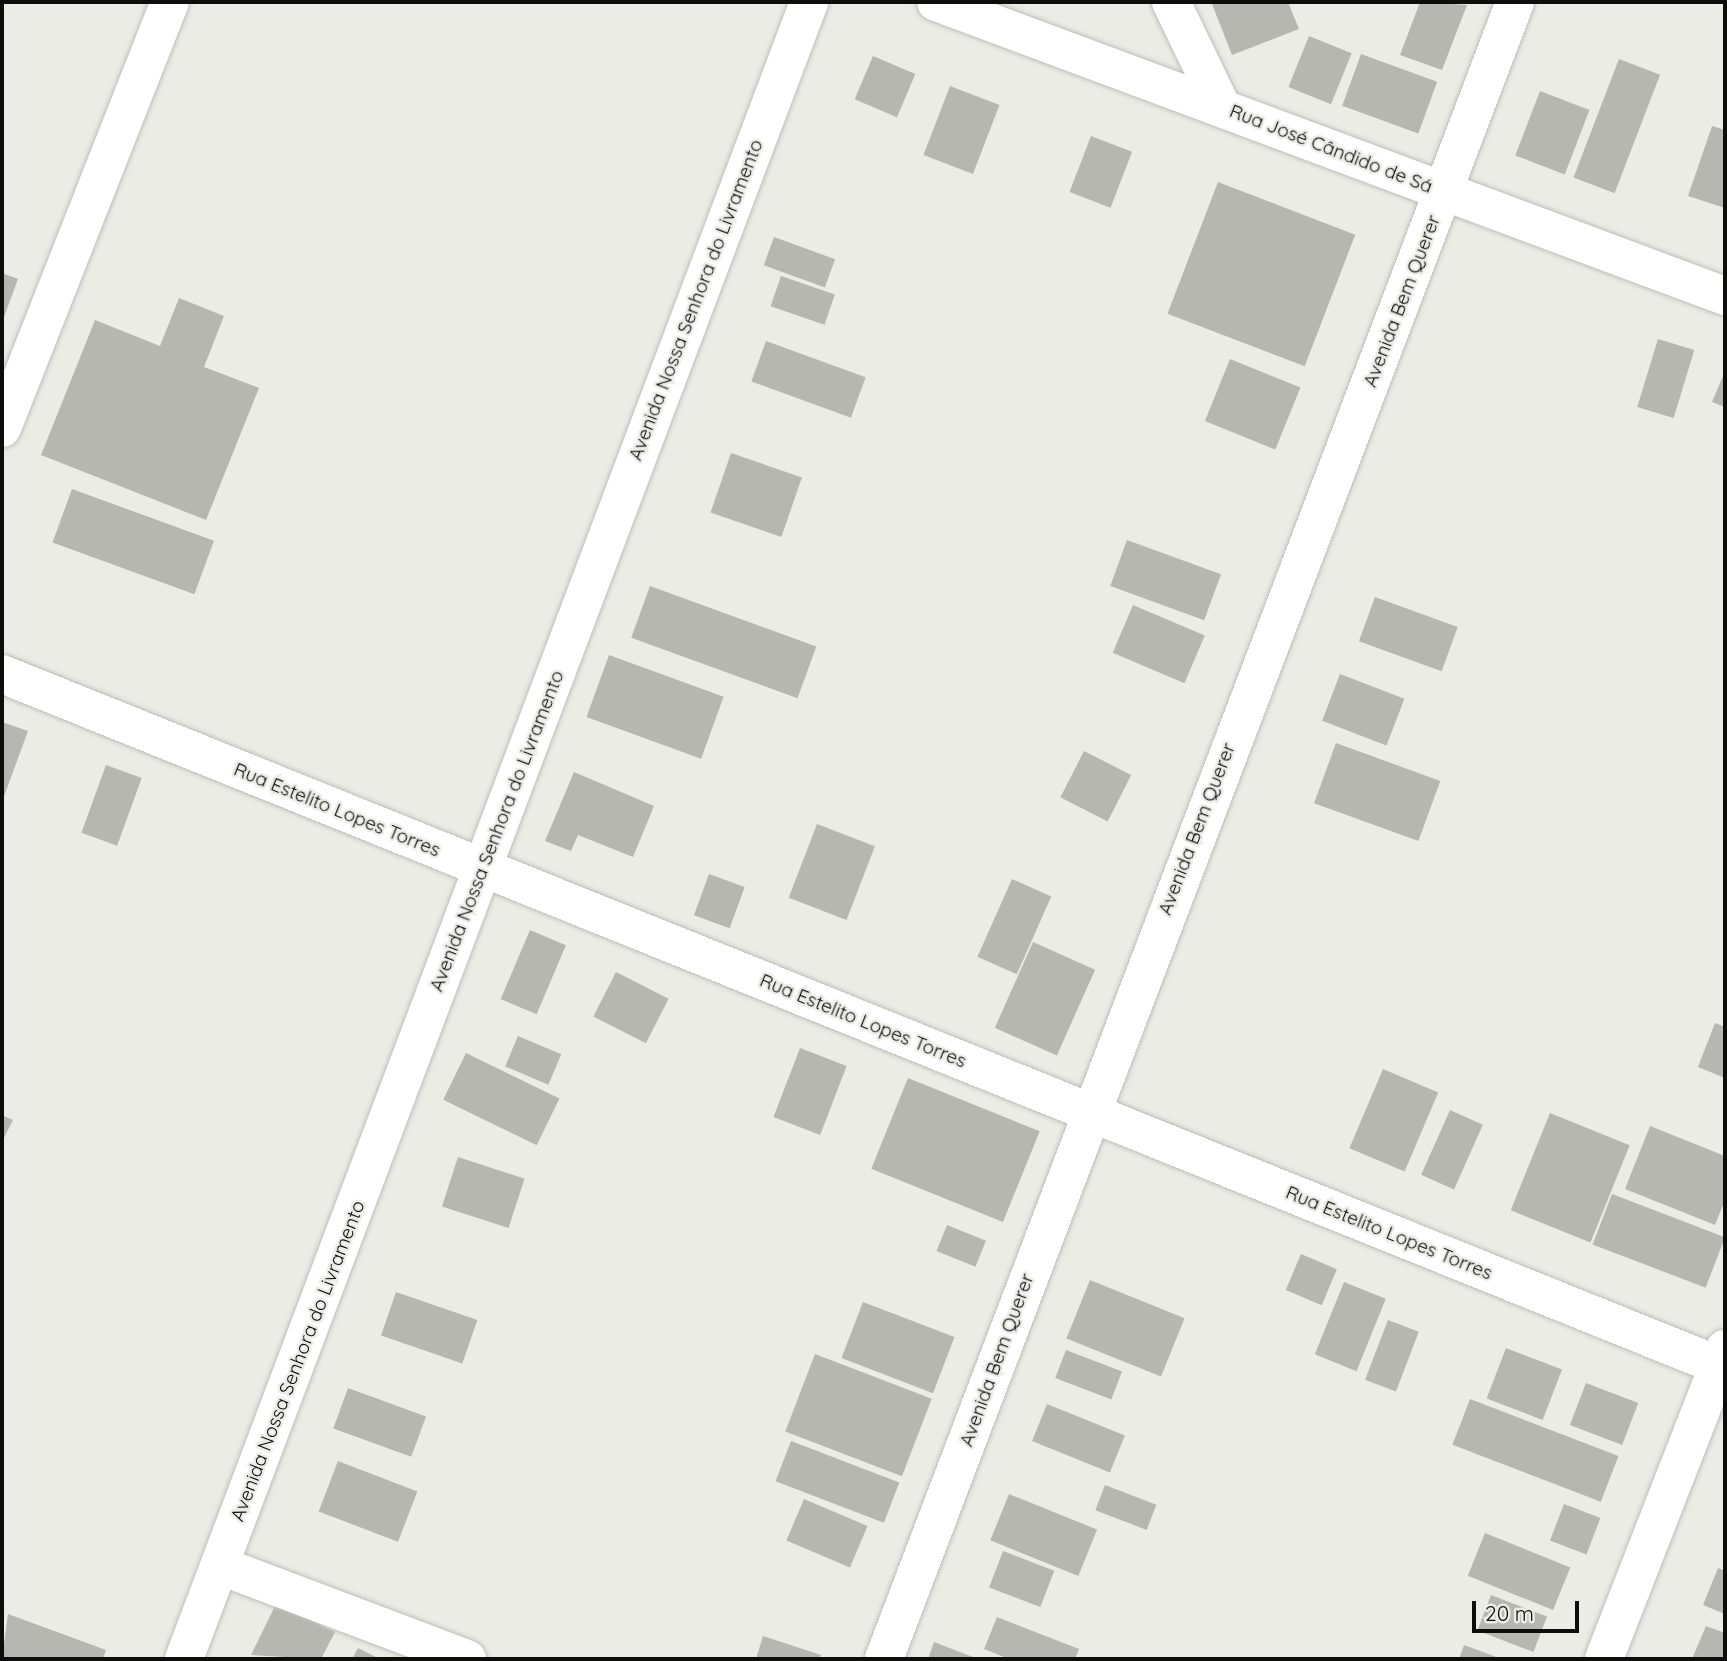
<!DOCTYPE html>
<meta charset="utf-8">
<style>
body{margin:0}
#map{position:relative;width:1727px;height:1661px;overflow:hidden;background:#ebece6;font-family:Quicksand,sans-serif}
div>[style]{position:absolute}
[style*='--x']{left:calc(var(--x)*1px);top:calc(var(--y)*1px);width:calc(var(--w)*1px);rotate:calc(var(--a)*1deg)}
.building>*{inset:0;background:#b7b7b2;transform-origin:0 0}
.roads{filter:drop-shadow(0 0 2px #bebeb9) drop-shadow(0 0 2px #bebeb9)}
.minor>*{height:38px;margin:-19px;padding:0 19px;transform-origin:19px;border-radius:19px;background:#fff}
span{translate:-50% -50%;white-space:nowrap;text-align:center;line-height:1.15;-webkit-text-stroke:5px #ebece6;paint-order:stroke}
.street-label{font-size:19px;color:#0d0d0b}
.frame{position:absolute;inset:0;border:4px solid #0d0d0b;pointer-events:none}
.scale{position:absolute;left:1472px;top:1601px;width:107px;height:32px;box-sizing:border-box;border:4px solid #0d0d0b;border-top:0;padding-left:9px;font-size:21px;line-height:24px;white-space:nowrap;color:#0d0d0b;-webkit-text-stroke:5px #ebece6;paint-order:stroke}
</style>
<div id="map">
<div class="building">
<i style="clip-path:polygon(1288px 2px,1299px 29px,1232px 55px,1212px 4px)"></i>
<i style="clip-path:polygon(1420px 2px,1467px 5px,1442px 70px,1400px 55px)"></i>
<i style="left:1309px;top:36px;width:46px;height:55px;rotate:22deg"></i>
<i style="left:1361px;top:54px;width:81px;height:55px;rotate:20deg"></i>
<i style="left:873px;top:56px;width:46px;height:47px;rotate:23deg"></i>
<i style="left:1619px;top:59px;width:44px;height:127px;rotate:21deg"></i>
<i style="left:950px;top:86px;width:53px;height:74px;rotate:21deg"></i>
<i style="left:1540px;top:91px;width:53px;height:69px;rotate:21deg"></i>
<i style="clip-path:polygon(1712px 126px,1725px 130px,1725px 208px,1688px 196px)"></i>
<i style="left:1091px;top:136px;width:44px;height:60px;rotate:21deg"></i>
<i style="left:1218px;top:182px;width:147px;height:141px;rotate:21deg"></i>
<i style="left:774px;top:237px;width:65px;height:30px;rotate:20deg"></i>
<i style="clip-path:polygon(2px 273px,18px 279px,4px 317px,2px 316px)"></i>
<i style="left:781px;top:276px;width:57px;height:32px;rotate:19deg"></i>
<i style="clip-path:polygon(179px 298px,224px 316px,204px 367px,259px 388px,206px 520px,41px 455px,95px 320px,160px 346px)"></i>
<i style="left:1658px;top:339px;width:38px;height:71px;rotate:17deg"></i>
<i style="left:766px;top:341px;width:106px;height:43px;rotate:20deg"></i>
<i style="left:1230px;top:359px;width:76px;height:67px;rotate:22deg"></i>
<i style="clip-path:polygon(1725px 371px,1725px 407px,1712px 402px)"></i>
<i style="left:731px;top:453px;width:75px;height:63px;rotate:19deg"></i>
<i style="left:72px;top:489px;width:151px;height:57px;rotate:20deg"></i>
<i style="left:1127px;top:540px;width:100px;height:49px;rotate:20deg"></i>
<i style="left:650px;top:586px;width:177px;height:55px;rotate:20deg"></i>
<i style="left:1375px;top:597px;width:88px;height:47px;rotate:20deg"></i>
<i style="left:1133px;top:605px;width:78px;height:52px;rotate:23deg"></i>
<i style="left:609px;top:655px;width:122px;height:66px;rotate:20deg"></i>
<i style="left:1340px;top:674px;width:69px;height:50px;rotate:21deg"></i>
<i style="clip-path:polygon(2px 722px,28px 731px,2px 802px)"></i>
<i style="left:1336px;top:743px;width:111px;height:64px;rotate:20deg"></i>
<i style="left:1084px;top:751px;width:53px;height:52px;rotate:27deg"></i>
<i style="left:106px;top:765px;width:38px;height:72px;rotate:20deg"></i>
<i style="clip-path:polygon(574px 772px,654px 806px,633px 857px,578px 835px,571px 851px,545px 841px)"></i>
<i style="left:817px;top:824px;width:62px;height:79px;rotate:21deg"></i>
<i style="left:709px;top:874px;width:38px;height:44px;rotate:20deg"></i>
<i style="left:1012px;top:879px;width:43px;height:85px;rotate:24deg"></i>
<i style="left:530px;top:930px;width:39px;height:75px;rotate:23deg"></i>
<i style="left:1033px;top:942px;width:68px;height:94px;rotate:24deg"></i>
<i style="left:616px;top:972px;width:59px;height:50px;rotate:27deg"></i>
<i style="clip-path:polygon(1715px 1023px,1725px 1027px,1725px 1078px,1698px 1067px)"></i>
<i style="left:518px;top:1036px;width:47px;height:33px;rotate:23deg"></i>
<i style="left:800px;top:1048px;width:50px;height:74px;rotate:21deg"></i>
<i style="left:466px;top:1053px;width:104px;height:52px;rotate:26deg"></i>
<i style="left:1383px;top:1069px;width:60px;height:86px;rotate:23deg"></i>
<i style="left:908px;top:1078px;width:142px;height:98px;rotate:22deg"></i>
<i style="left:1450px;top:1110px;width:36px;height:71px;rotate:24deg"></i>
<i style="left:1550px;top:1113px;width:86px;height:105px;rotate:22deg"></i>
<i style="clip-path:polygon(2px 1115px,13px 1120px,2px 1142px)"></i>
<i style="clip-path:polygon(1650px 1126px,1725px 1156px,1725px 1200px,1715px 1225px,1625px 1189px)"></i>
<i style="left:458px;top:1157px;width:70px;height:52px;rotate:18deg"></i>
<i style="left:1612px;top:1194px;width:121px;height:54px;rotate:21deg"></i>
<i style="left:947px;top:1225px;width:42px;height:28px;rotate:22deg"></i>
<i style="left:1301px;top:1254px;width:39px;height:39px;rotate:23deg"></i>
<i style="left:1090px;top:1280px;width:102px;height:63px;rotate:22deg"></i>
<i style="left:1344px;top:1282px;width:45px;height:78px;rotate:22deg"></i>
<i style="left:396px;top:1292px;width:86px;height:46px;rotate:19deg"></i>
<i style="left:863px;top:1302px;width:98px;height:60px;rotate:21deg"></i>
<i style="left:1388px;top:1320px;width:33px;height:64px;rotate:21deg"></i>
<i style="left:1506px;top:1348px;width:60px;height:54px;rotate:21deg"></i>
<i style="left:1066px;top:1350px;width:60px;height:30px;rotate:21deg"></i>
<i style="left:815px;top:1354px;width:125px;height:83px;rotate:21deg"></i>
<i style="left:1586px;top:1383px;width:56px;height:45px;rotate:21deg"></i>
<i style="left:348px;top:1388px;width:83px;height:43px;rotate:20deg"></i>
<i style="left:1470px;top:1399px;width:159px;height:49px;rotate:21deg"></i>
<i style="left:1047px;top:1404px;width:84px;height:40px;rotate:22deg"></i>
<i style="left:791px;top:1441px;width:116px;height:43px;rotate:21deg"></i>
<i style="left:338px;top:1461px;width:85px;height:54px;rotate:21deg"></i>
<i style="left:1105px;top:1485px;width:55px;height:27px;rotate:21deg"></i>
<i style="left:1009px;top:1494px;width:95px;height:50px;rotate:22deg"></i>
<i style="left:804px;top:1499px;width:69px;height:45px;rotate:23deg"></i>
<i style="left:1564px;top:1504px;width:39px;height:39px;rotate:21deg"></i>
<i style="left:1485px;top:1533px;width:92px;height:46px;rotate:22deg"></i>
<i style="left:1003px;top:1551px;width:55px;height:39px;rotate:21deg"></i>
<i style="clip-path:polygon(1718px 1568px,1725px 1571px,1725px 1614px,1703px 1605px)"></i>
<i style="left:1491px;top:1595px;width:60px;height:38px;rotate:21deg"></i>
<i style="clip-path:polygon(276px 1604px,335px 1632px,321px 1659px,251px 1655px)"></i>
<i style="clip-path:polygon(8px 1614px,106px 1650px,103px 1659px,2px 1659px)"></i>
<i style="clip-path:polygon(997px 1617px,1079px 1649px,1075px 1659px,1009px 1659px,984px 1649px)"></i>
<i style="clip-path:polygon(1706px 1626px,1725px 1633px,1725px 1659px,1692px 1659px)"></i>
<i style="clip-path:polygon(763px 1636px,821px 1655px,819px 1659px,756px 1659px)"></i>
<i style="clip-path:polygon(934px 1642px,978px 1659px,928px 1659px)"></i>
<i style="clip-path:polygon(1464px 1645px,1502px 1659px,1459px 1659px)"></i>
<i style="clip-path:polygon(358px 1648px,380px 1659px,352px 1659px)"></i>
</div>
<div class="roads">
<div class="minor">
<i style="--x:936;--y:2;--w:842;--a:20.44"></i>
<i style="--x:1171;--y:2;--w:118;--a:64.3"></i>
<i style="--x:2;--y:428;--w:458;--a:-68.5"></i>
<i style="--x:2;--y:674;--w:1858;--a:21.94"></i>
<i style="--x:221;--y:1566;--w:263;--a:20.7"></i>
<i style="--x:184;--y:1659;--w:1771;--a:-69.33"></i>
<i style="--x:884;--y:1659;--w:1773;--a:-69.15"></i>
<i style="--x:1604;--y:1659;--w:333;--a:-68.7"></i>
</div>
</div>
<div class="street-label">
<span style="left:1331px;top:149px;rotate:21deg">Rua José Cândido de Sá</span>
<span style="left:696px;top:300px;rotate:-69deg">Avenida Nossa Senhora do Livramento</span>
<span style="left:1402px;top:301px;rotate:-69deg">Avenida Bem Querer</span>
<span style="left:337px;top:810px;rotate:22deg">Rua Estelito Lopes Torres</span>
<span style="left:1197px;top:829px;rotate:-69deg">Avenida Bem Querer</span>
<span style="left:497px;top:831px;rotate:-69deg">Avenida Nossa Senhora do Livramento</span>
<span style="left:863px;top:1021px;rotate:22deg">Rua Estelito Lopes Torres</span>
<span style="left:1389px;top:1233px;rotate:22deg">Rua Estelito Lopes Torres</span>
<span style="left:997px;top:1360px;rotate:-70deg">Avenida Bem Querer</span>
<span style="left:298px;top:1361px;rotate:-69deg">Avenida Nossa Senhora do Livramento</span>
</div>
<div class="frame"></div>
<div class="scale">20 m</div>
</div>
